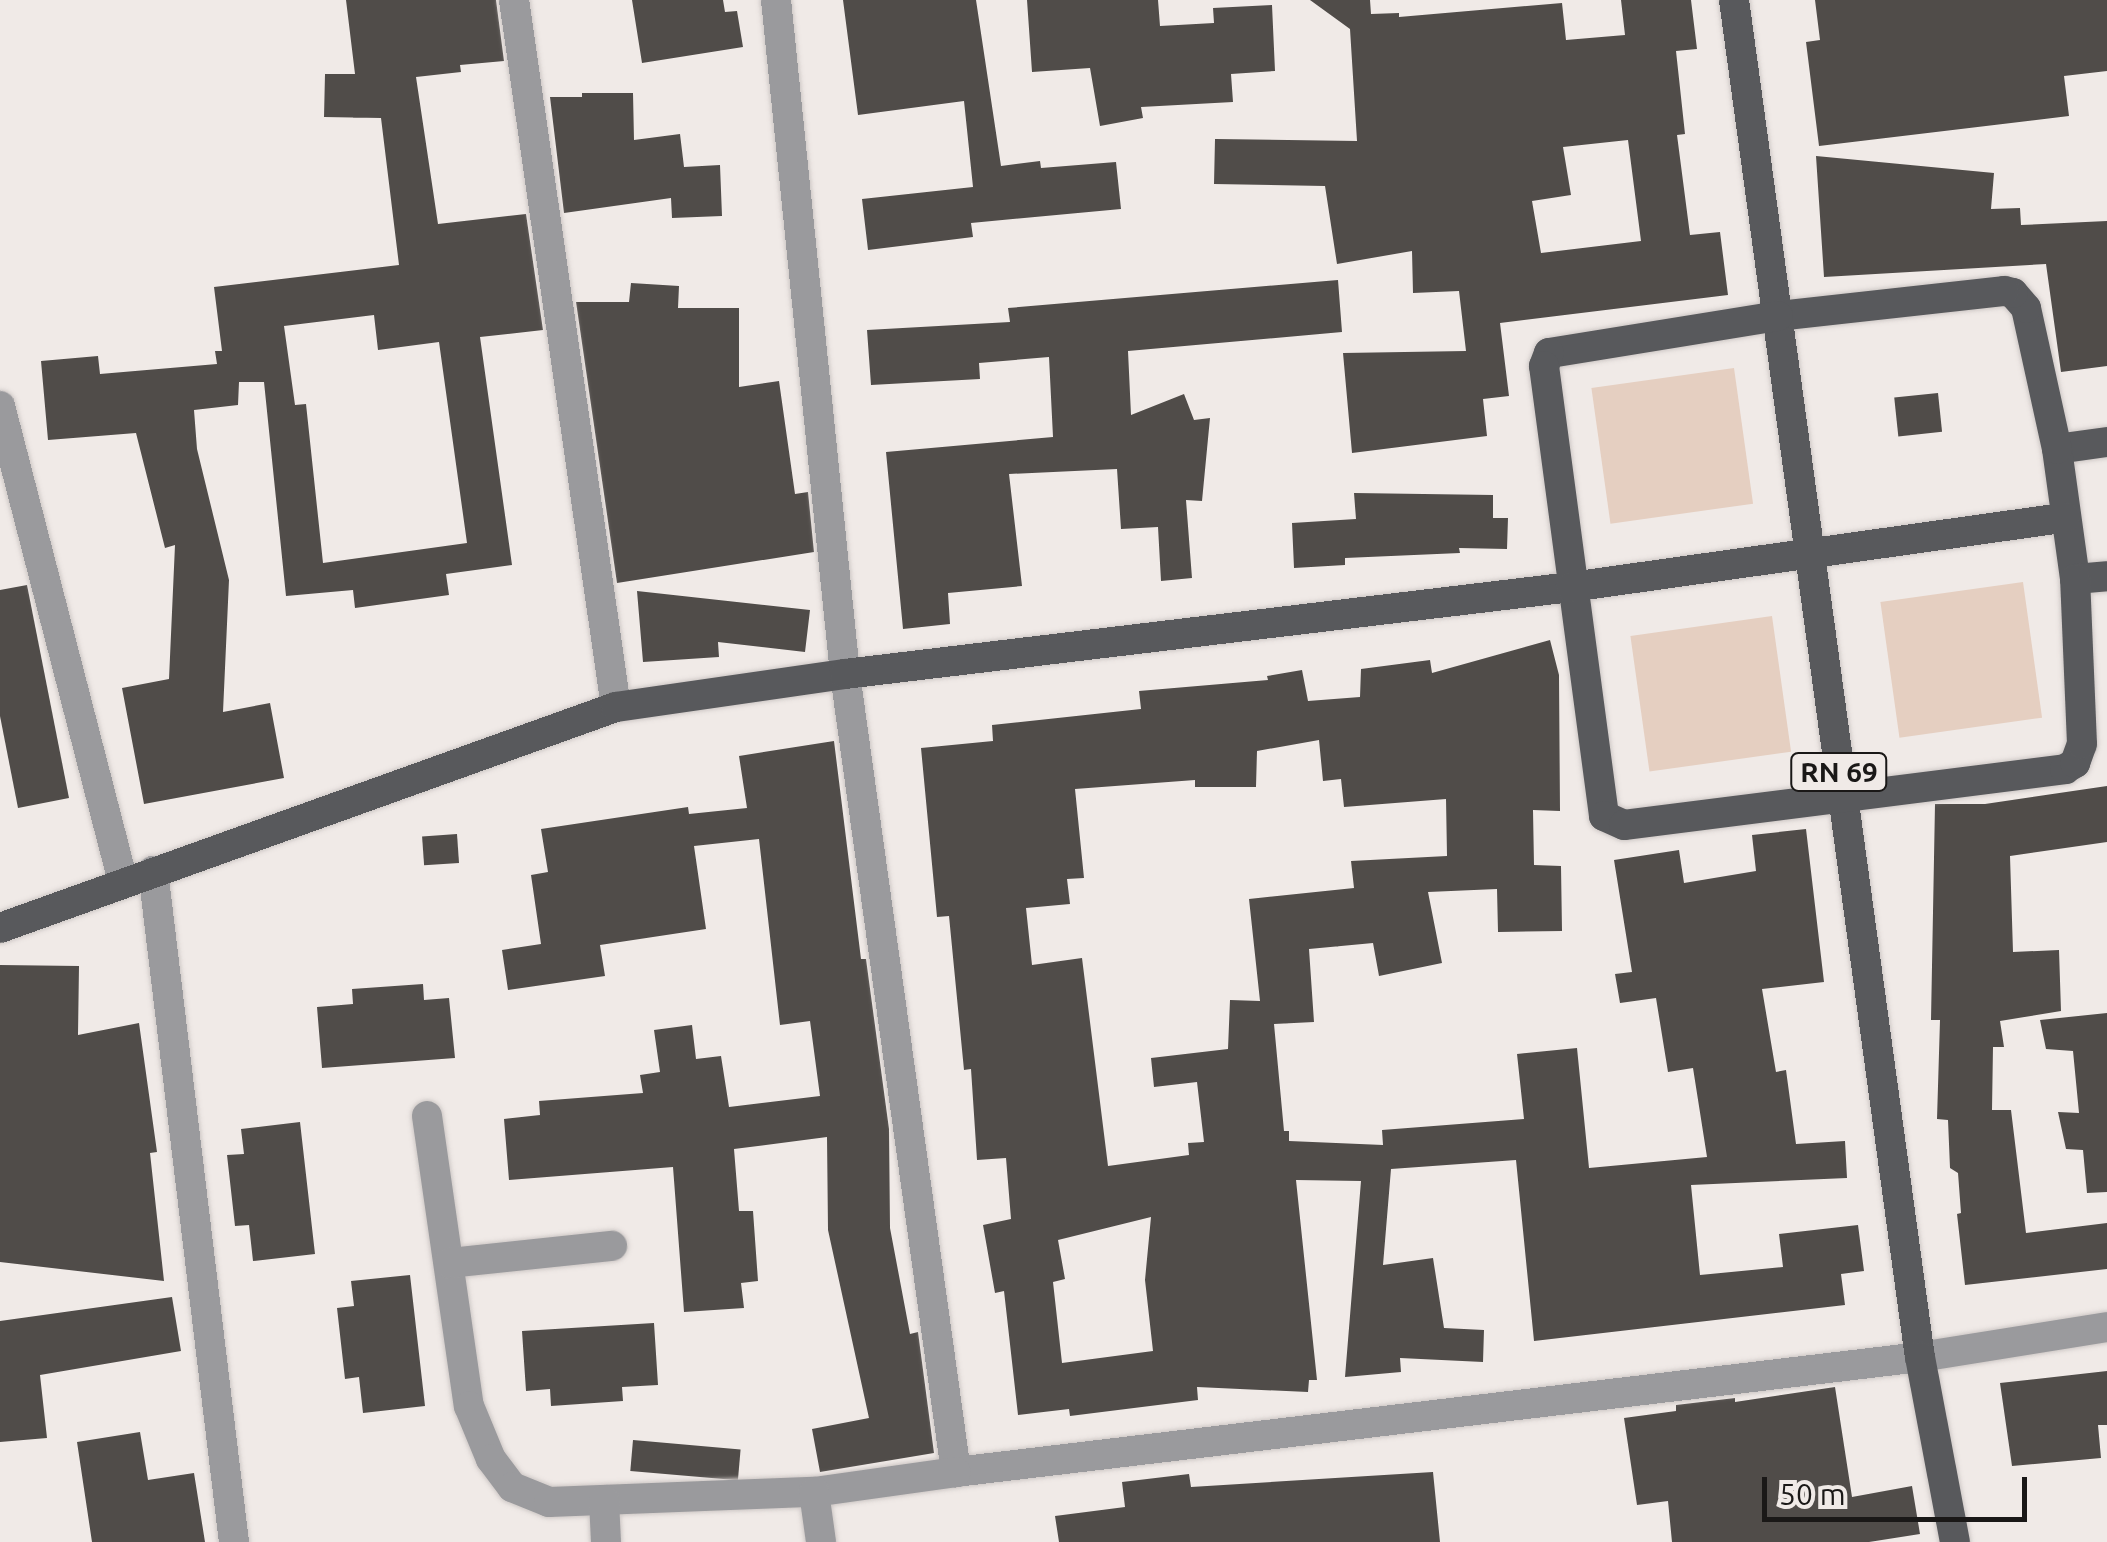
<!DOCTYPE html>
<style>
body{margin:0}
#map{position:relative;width:2107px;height:1542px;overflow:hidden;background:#f0eae7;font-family:Ubuntu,sans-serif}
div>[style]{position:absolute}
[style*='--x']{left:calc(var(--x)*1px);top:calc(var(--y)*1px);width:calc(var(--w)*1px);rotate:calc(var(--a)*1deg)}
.green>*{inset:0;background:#e5cfc1;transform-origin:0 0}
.building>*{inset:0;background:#504c49;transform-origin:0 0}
.roads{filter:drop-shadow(0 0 2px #cec8c6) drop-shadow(0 0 2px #cec8c6)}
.minor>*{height:30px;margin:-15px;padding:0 15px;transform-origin:15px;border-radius:15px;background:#9a9a9d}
.major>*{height:30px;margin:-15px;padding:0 15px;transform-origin:15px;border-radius:15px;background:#58595c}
span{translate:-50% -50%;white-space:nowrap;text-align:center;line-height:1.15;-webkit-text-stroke:10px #f0eae7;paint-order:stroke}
.shield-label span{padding:2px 8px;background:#f0eae7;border:2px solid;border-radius:8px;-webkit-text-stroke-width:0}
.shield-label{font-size:28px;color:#1a1817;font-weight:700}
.scale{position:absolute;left:1762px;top:1477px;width:265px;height:45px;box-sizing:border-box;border:5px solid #1a1817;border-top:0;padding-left:12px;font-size:30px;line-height:35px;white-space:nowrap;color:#1a1817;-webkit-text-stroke:8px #f0eae7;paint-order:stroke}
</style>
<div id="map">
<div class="green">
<i style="left:1734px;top:368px;width:137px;height:144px;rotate:82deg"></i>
<i style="left:2023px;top:582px;width:137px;height:144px;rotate:82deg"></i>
<i style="left:1772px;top:616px;width:137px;height:143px;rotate:82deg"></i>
</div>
<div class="building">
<i style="clip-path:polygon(evenodd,346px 0,496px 0,504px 61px,460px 65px,461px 72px,416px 77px,438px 224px,526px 214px,543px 330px,480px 337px,512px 565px,446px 574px,449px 595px,355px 608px,353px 590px,286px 596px,264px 382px,239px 382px,238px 405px,194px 410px,197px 449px,229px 580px,223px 712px,270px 703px,284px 778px,144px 804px,122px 688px,169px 679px,175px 545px,165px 548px,136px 433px,48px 440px,41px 361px,98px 356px,100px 374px,217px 364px,215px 351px,222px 351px,214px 287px,399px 265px,381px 118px,324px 117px,325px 74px,355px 74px,346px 0,374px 315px,378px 350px,439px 342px,467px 543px,323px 563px,306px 404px,295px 405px,284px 326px,374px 315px)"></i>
<i style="clip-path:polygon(632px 0,723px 0,725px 12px,737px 11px,743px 47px,642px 63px)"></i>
<i style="clip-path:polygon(843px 0,976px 0,1001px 166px,1040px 161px,1041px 168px,1116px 162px,1121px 209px,971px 223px,973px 237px,868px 250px,862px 199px,973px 187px,964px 101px,858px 115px)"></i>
<i style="clip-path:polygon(1027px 0,1158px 0,1160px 26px,1214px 23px,1213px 8px,1272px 5px,1275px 71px,1231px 74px,1233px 102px,1141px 107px,1143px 118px,1100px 126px,1090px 68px,1032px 72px)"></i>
<i style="clip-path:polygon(evenodd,1310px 0,1370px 0,1371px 14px,1399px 13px,1399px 17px,1562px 3px,1566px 40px,1625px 35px,1621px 0,1691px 0,1697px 49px,1676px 51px,1685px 134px,1677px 135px,1690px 235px,1720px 232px,1728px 295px,1500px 323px,1509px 396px,1483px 399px,1487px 436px,1352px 453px,1343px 353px,1466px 351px,1459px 291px,1413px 293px,1412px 251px,1337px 264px,1325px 186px,1214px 184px,1215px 139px,1357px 141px,1350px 29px,1310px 0,1628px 140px,1641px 241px,1541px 253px,1532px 201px,1571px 195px,1563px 147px,1628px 140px)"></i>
<i style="clip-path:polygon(1815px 0,2107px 0,2107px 71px,2064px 76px,2069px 116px,1819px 146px,1806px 42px,1820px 40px)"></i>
<i style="clip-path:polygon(582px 93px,633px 93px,634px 140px,680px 134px,684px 167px,720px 165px,722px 216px,672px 218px,671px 198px,564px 213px,550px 97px,582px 97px)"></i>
<i style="clip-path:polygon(1816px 156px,1994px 173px,1991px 209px,2020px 208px,2021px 225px,2107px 221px,2107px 366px,2061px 372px,2046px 264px,1824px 277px)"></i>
<i style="clip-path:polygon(1338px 280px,1342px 332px,1128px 351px,1131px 415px,1184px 394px,1194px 420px,1210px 418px,1202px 501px,1186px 500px,1192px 578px,1161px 581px,1158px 527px,1121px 529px,1117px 469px,1009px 474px,1022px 586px,948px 593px,950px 624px,903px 629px,886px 452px,1053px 437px,1049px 357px,979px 363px,980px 379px,871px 385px,867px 330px,1010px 322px,1008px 308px)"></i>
<i style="clip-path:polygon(631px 283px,679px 286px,678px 308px,739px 308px,739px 387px,779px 381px,795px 494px,808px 492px,814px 552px,617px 583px,576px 302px,629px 302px)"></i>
<i style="left:1938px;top:393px;width:39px;height:44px;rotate:84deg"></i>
<i style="clip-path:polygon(1354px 493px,1493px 495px,1493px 518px,1508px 518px,1507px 549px,1459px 548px,1460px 553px,1345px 558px,1345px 565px,1294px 568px,1292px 523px,1356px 519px)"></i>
<i style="clip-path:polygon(27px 585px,69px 798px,18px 808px,0 716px,0 590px)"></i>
<i style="clip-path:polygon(637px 591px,810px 610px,805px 652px,718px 642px,719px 657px,643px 662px)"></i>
<i style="clip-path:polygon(evenodd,1550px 640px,1559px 675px,1560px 811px,1533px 810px,1534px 865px,1561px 866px,1562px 931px,1498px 932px,1497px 889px,1428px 892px,1442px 963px,1379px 976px,1373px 943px,1309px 949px,1314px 1022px,1274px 1024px,1284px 1131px,1289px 1131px,1289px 1141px,1383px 1145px,1382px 1130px,1524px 1119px,1517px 1054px,1577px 1048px,1589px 1168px,1707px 1157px,1693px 1068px,1668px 1072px,1656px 998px,1620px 1003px,1615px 974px,1632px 972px,1614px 860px,1679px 850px,1684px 883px,1756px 871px,1752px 835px,1806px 829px,1824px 982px,1762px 989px,1776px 1072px,1786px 1070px,1796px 1144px,1845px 1141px,1847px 1178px,1691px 1185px,1700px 1275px,1783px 1267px,1779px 1234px,1858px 1225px,1864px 1271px,1841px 1274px,1845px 1305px,1534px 1341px,1516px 1160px,1391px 1169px,1383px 1265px,1433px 1258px,1444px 1328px,1484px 1330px,1483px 1362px,1400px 1358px,1401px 1372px,1345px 1377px,1361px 1181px,1296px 1180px,1317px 1380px,1309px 1380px,1308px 1392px,1197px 1387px,1198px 1400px,1070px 1416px,1069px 1409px,1018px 1415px,1004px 1291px,995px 1293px,983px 1225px,1011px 1219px,1006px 1158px,977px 1160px,971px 1069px,964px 1070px,949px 916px,937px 917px,921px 748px,993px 741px,992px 725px,1141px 709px,1139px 691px,1268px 680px,1267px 676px,1302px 670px,1308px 701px,1360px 697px,1361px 669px,1430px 660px,1432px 673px,1550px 640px,1319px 740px,1323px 781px,1341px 779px,1344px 807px,1446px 799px,1447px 856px,1351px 861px,1354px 888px,1249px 899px,1260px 1001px,1230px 1000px,1228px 1049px,1151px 1058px,1154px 1087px,1197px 1082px,1204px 1142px,1188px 1143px,1189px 1155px,1108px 1166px,1082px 958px,1032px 965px,1026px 908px,1070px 904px,1067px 879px,1084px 878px,1075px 789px,1195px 780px,1195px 787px,1256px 787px,1257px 751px,1319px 740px,1550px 640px,1151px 1217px,1145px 1280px,1153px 1351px,1062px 1363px,1053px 1282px,1065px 1279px,1058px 1240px,1151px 1217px)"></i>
<i style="clip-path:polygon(834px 741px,861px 959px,866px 959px,889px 1129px,890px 1228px,910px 1334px,918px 1332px,934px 1453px,820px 1472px,812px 1429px,869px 1418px,828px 1230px,827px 1137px,734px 1149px,739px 1211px,753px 1211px,758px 1281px,741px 1283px,744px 1308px,684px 1312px,673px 1167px,509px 1180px,504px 1119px,540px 1115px,539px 1101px,643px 1093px,640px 1075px,660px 1072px,654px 1030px,692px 1025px,696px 1059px,721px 1056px,729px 1107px,820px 1096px,810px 1021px,780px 1025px,759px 839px,694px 846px,706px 929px,600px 945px,605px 976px,508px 990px,502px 950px,541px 944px,531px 875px,548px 872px,541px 829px,688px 807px,689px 814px,747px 808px,739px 756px)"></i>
<i style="clip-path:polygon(2107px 786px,2107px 842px,2010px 856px,2013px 952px,2059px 950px,2061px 1011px,2000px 1021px,2004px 1047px,1993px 1047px,1992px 1110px,2011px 1110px,2026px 1233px,2107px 1223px,2107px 1269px,1965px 1285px,1957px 1214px,1961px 1213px,1958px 1173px,1950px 1168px,1948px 1120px,1937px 1119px,1940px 1020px,1931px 1020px,1935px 804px,1985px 804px)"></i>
<i style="left:457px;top:834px;width:29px;height:35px;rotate:86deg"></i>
<i style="clip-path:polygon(0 965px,79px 966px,78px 1035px,139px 1023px,157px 1152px,150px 1153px,164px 1281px,0 1262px)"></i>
<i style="clip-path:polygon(423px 984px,424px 1000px,449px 998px,455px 1058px,322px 1068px,317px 1007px,353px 1004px,352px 989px)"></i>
<i style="clip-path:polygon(2107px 1013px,2107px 1192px,2087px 1193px,2083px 1150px,2066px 1149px,2058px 1112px,2079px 1113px,2073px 1051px,2046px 1049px,2040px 1020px)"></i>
<i style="clip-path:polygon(300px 1122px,315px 1254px,253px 1261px,249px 1225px,235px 1226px,227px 1155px,244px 1154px,241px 1129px)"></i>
<i style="clip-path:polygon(410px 1275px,425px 1406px,363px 1413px,359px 1377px,345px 1379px,337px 1308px,354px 1306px,351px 1281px)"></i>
<i style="clip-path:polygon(172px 1297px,181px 1351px,40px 1375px,47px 1438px,0 1442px,0 1321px)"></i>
<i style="clip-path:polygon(654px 1323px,658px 1385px,622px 1387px,623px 1401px,551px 1406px,550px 1389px,526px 1391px,522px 1331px)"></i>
<i style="clip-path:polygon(2107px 1371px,2107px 1425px,2098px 1425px,2101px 1458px,2012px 1466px,2000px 1383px)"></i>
<i style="clip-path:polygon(1835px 1387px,1852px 1497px,1912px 1486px,1920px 1534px,1869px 1542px,1672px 1542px,1668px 1501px,1637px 1505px,1624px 1418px,1676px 1411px,1676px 1405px,1735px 1398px,1735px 1402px)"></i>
<i style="clip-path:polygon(140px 1432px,148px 1480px,194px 1473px,205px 1542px,92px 1542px,77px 1442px)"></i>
<i style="left:633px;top:1440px;width:108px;height:31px;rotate:5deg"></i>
<i style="clip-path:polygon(1433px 1472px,1440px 1542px,1059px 1542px,1055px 1516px,1125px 1507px,1122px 1482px,1189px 1474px,1191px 1487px)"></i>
</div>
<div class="roads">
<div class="minor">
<i style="--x:514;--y:0;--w:714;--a:81.79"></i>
<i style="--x:776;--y:0;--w:678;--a:84.15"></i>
<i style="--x:845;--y:674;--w:806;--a:82.08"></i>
<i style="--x:956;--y:1472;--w:971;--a:-6.8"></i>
<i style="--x:1920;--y:1357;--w:189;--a:-9.1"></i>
<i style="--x:0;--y:406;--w:492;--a:75.5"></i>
<i style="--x:153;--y:871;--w:676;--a:83.12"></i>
<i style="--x:427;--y:1116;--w:293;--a:81.8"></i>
<i style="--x:469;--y:1406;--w:57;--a:67.5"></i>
<i style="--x:491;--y:1459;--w:35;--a:53"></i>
<i style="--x:512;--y:1487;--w:40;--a:22"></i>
<i style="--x:549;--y:1502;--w:265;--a:-2.2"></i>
<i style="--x:814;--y:1492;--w:143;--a:-8"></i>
<i style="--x:449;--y:1263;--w:164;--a:-6"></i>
<i style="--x:814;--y:1492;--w:50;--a:82"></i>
<i style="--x:604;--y:1500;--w:42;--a:87.3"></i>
</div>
<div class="major">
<i style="--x:1734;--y:0;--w:1370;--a:82.2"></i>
<i style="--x:1920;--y:1357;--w:188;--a:79.3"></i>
<i style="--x:2107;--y:442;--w:50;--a:172"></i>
<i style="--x:2057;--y:449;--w:131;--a:82.1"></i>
<i style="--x:2075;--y:579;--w:32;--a:-5"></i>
<i style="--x:2057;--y:449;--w:144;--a:-102.4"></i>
<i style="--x:2026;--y:308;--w:20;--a:-131"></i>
<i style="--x:2013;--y:293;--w:9;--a:-167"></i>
<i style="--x:2004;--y:291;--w:227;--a:173.7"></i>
<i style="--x:1778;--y:316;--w:232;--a:170.8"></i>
<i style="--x:1549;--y:353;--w:14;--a:111"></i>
<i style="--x:1544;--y:366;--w:454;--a:82.4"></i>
<i style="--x:1604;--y:816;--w:22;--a:24"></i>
<i style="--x:1624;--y:825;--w:445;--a:-7.2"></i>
<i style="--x:2065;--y:769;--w:12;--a:-31"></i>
<i style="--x:2075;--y:763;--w:20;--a:-70"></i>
<i style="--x:2082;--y:744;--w:165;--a:-92.4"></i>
<i style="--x:0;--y:928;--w:654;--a:-19.74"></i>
<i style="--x:616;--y:707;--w:231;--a:-8.2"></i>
<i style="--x:845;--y:674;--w:731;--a:-6.83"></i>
<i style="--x:1571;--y:587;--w:499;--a:-8"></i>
</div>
</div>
<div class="shield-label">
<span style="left:1839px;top:772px">RN 69</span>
</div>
<div class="scale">50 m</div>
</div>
